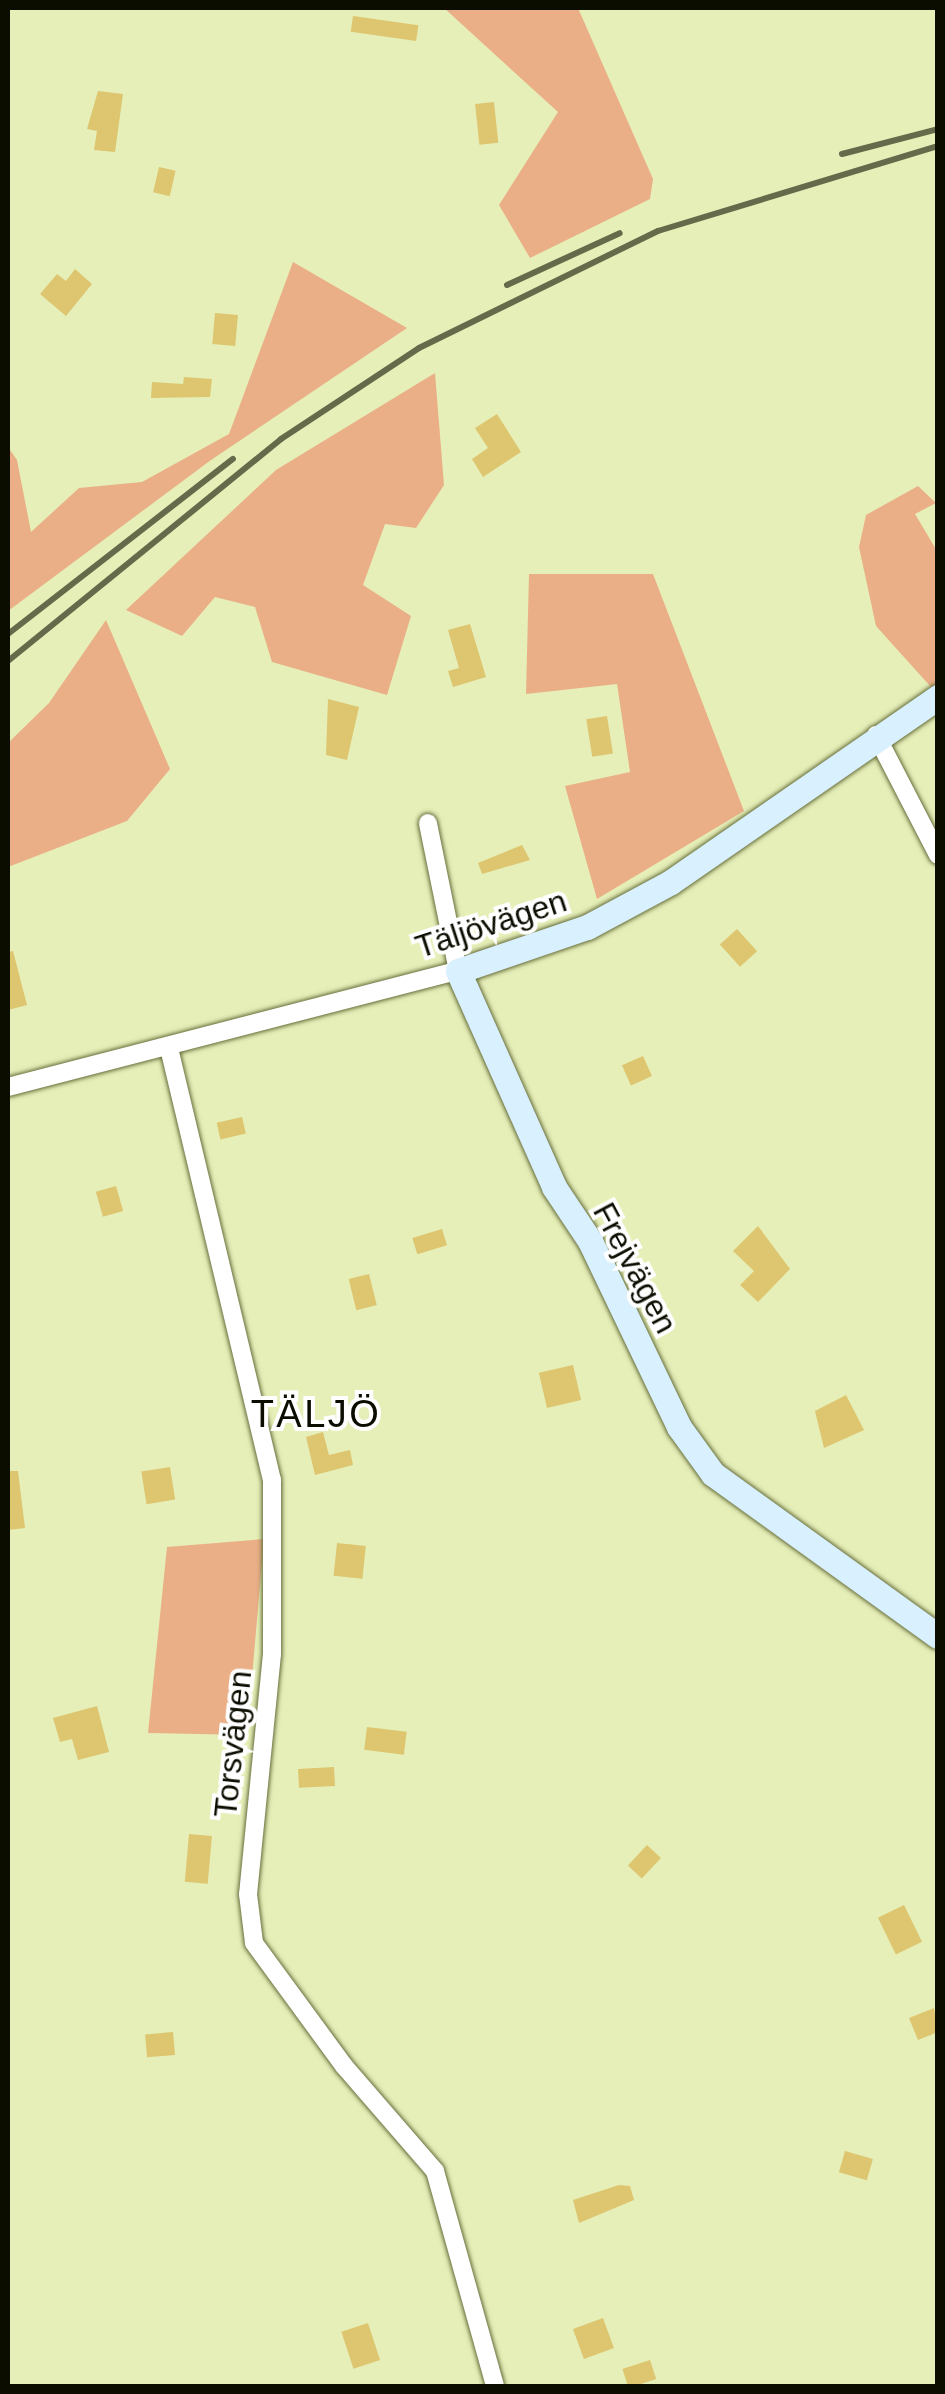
<!DOCTYPE html>
<html>
<head>
<meta charset="utf-8">
<style>
  body { margin:0 }
  #map { position:relative; width:945px; height:2394px; overflow:hidden; background:#e6efb8; font-family:Helvetica,sans-serif }
  div>[style] { position:absolute }
  .green>* { inset:0; background:#eaaf87 }
  .building>* { inset:0; background:#ddc66f; transform-origin:0 0 }
  .roads { filter:drop-shadow(0 0 2px #676e3c) drop-shadow(0 0 2px #676e3c) }
  .street>* { height:18px; margin:-9px; padding:0 9px; transform-origin:9px; border-radius:9px; background:#fff }
  .secondary>* { height:25px; margin:-12.5px; padding:0 12.5px; transform-origin:12.5px; border-radius:12.5px; background:#d9f0fe }
  .rail>* { height:6px; margin:-3px; padding:0 3px; transform-origin:3px; border-radius:3px; background:#656a4b }
  span { translate:-50% -50%; white-space:nowrap; text-align:center; line-height:1.15; -webkit-text-stroke:8px #fff; paint-order:stroke }
  .street-label { font-size:32px; color:#0b0d00 }
  .quarter-label { font-size:38px; color:#0b0d00; letter-spacing:2.5px }
  .frame { position:absolute; inset:0; border:10px solid #0b0d00; pointer-events:none }
</style>
</head>
<body>
<div id="map">
  <div class="green">
    <div style="clip-path:polygon(444px 8px,578px 8px,653px 179px,650px 199px,530px 258px,499px 205px,558px 112px)"></div>
    <div style="clip-path:polygon(293px 262px,407px 328px,211px 460px,8px 611px,8px 447px,17px 460px,31px 532px,79px 488px,142px 482px,229px 434px)"></div>
    <div style="clip-path:polygon(435px 373px,444px 485px,416px 528px,385px 524px,363px 585px,411px 616px,387px 695px,272px 662px,255px 607px,215px 597px,182px 636px,126px 610px,276px 470px)"></div>
    <div style="clip-path:polygon(918px 486px,936px 503px,915px 514px,937px 551px,938px 682px,931px 687px,876px 626px,859px 547px,866px 515px)"></div>
    <div style="clip-path:polygon(529px 574px,653px 574px,744px 811px,597px 899px,565px 786px,630px 772px,617px 684px,526px 694px)"></div>
    <div style="clip-path:polygon(106px 620px,170px 769px,127px 821px,8px 867px,8px 743px,49px 703px)"></div>
    <div style="clip-path:polygon(264px 1539px,247px 1735px,148px 1733px,167px 1547px)"></div>
  </div>
  <div class="building">
    <div style="left:353px;top:16px;width:66px;height:16px;rotate:8deg"></div>
    <div style="clip-path:polygon(98px 91px,123px 94px,115px 152px,94px 150px,97px 131px,87px 129px)"></div>
    <div style="left:494px;top:102px;width:41px;height:19px;rotate:84deg"></div>
    <div style="left:159px;top:167px;width:17px;height:26px;rotate:13deg"></div>
    <div style="clip-path:polygon(75px 269px,92px 284px,66px 316px,40px 294px,57px 274px,66px 281px)"></div>
    <div style="left:215px;top:313px;width:23px;height:31px;rotate:5deg"></div>
    <div style="clip-path:polygon(184px 377px,212px 379px,210px 397px,151px 398px,152px 382px,183px 384px)"></div>
    <div style="clip-path:polygon(497px 414px,521px 452px,483px 477px,472px 459px,488px 448px,475px 428px)"></div>
    <div style="clip-path:polygon(470px 624px,486px 677px,453px 687px,448px 671px,459px 668px,448px 630px)"></div>
    <div style="clip-path:polygon(328px 699px,359px 707px,347px 760px,326px 755px)"></div>
    <div style="left:607px;top:716px;width:38px;height:21px;rotate:81deg"></div>
    <div style="clip-path:polygon(522px 845px,530px 860px,482px 874px,478px 863px)"></div>
    <div style="left:737px;top:929px;width:30px;height:23px;rotate:48deg"></div>
    <div style="clip-path:polygon(13px 951px,27px 1005px,8px 1010px,8px 952px)"></div>
    <div style="left:643px;top:1056px;width:22px;height:23px;rotate:66deg"></div>
    <div style="left:242px;top:1117px;width:17px;height:26px;rotate:77deg"></div>
    <div style="left:116px;top:1186px;width:26px;height:21px;rotate:74deg"></div>
    <div style="clip-path:polygon(758px 1226px,790px 1269px,758px 1302px,740px 1285px,754px 1271px,733px 1251px)"></div>
    <div style="left:442px;top:1229px;width:17px;height:31px;rotate:73deg"></div>
    <div style="left:369px;top:1274px;width:32px;height:21px;rotate:76deg"></div>
    <div style="left:573px;top:1365px;width:36px;height:35px;rotate:77deg"></div>
    <div style="clip-path:polygon(846px 1395px,864px 1430px,824px 1448px,815px 1411px)"></div>
    <div style="clip-path:polygon(323px 1432px,329px 1455px,350px 1450px,353px 1465px,315px 1475px,306px 1437px)"></div>
    <div style="left:170px;top:1467px;width:33px;height:29px;rotate:81deg"></div>
    <div style="clip-path:polygon(8px 1471px,18px 1471px,25px 1528px,8px 1530px)"></div>
    <div style="left:337px;top:1543px;width:29px;height:33px;rotate:6deg"></div>
    <div style="clip-path:polygon(97px 1706px,109px 1752px,78px 1760px,72px 1739px,60px 1742px,53px 1718px)"></div>
    <div style="left:367px;top:1727px;width:40px;height:23px;rotate:7deg"></div>
    <div style="left:334px;top:1767px;width:19px;height:36px;rotate:87deg"></div>
    <div style="left:189px;top:1834px;width:23px;height:48px;rotate:5deg"></div>
    <div style="left:647px;top:1845px;width:19px;height:28px;rotate:43deg"></div>
    <div style="left:904px;top:1905px;width:41px;height:29px;rotate:64deg"></div>
    <div style="clip-path:polygon(934px 2008px,938px 2032px,918px 2040px,909px 2018px)"></div>
    <div style="left:173px;top:2032px;width:23px;height:28px;rotate:85deg"></div>
    <div style="left:845px;top:2151px;width:29px;height:22px;rotate:16deg"></div>
    <div style="clip-path:polygon(619px 2185px,630px 2186px,634px 2200px,579px 2223px,573px 2200px)"></div>
    <div style="left:603px;top:2318px;width:32px;height:32px;rotate:70deg"></div>
    <div style="left:368px;top:2323px;width:39px;height:28px;rotate:72deg"></div>
    <div style="left:650px;top:2360px;width:20px;height:29px;rotate:72deg"></div>
  </div>
  <div class="roads">
    <div class="street">
      <div style="left:876px;top:735px;width:135px;rotate:62.7deg"></div>
      <div style="left:169px;top:1048px;width:444px;rotate:76.6deg"></div>
      <div style="left:272px;top:1480px;width:174px;rotate:90deg"></div>
      <div style="left:272px;top:1654px;width:241px;rotate:95.7deg"></div>
      <div style="left:248px;top:1894px;width:49px;rotate:83deg"></div>
      <div style="left:254px;top:1943px;width:152px;rotate:53.8deg"></div>
      <div style="left:344px;top:2066px;width:139px;rotate:49.1deg"></div>
      <div style="left:435px;top:2171px;width:223px;rotate:74.4deg"></div>
      <div style="left:8px;top:1087px;width:465px;rotate:-14.5deg"></div>
      <div style="left:458px;top:971px;width:151px;rotate:-101.5deg"></div>
    </div>
    <div class="secondary">
      <div style="left:938px;top:697px;width:325px;rotate:145.3deg"></div>
      <div style="left:671px;top:882px;width:95px;rotate:151.8deg"></div>
      <div style="left:587px;top:927px;width:136px;rotate:161.2deg"></div>
      <div style="left:458px;top:971px;width:236px;rotate:66deg"></div>
      <div style="left:554px;top:1187px;width:65px;rotate:56.3deg"></div>
      <div style="left:590px;top:1241px;width:206px;rotate:64.4deg"></div>
      <div style="left:679px;top:1427px;width:58px;rotate:54.1deg"></div>
      <div style="left:713px;top:1474px;width:277px;rotate:35.8deg"></div>
    </div>
  </div>
  <div class="rail">
    <div style="left:842px;top:154px;width:99px;rotate:-14.6deg"></div>
    <div style="left:507px;top:285px;width:124px;rotate:-24.7deg"></div>
    <div style="left:8px;top:634px;width:285px;rotate:-37.9deg"></div>
    <div style="left:8px;top:661px;width:352px;rotate:-39.1deg"></div>
    <div style="left:281px;top:439px;width:165px;rotate:-33.4deg"></div>
    <div style="left:419px;top:348px;width:266px;rotate:-26.1deg"></div>
    <div style="left:658px;top:231px;width:293px;rotate:-16.9deg"></div>
  </div>
  <div class="street-label">
    <span style="left:491px;top:924px;rotate:-18deg">Täljövägen</span>
    <span style="left:635px;top:1268px;rotate:62deg">Frejvägen</span>
    <span style="left:233px;top:1744px;rotate:-84deg">Torsvägen</span>
  </div>
  <div class="quarter-label">
    <span style="left:316px;top:1415px">TÄLJÖ</span>
  </div>
  <div class="frame"></div>
</div>
</body>
</html>
